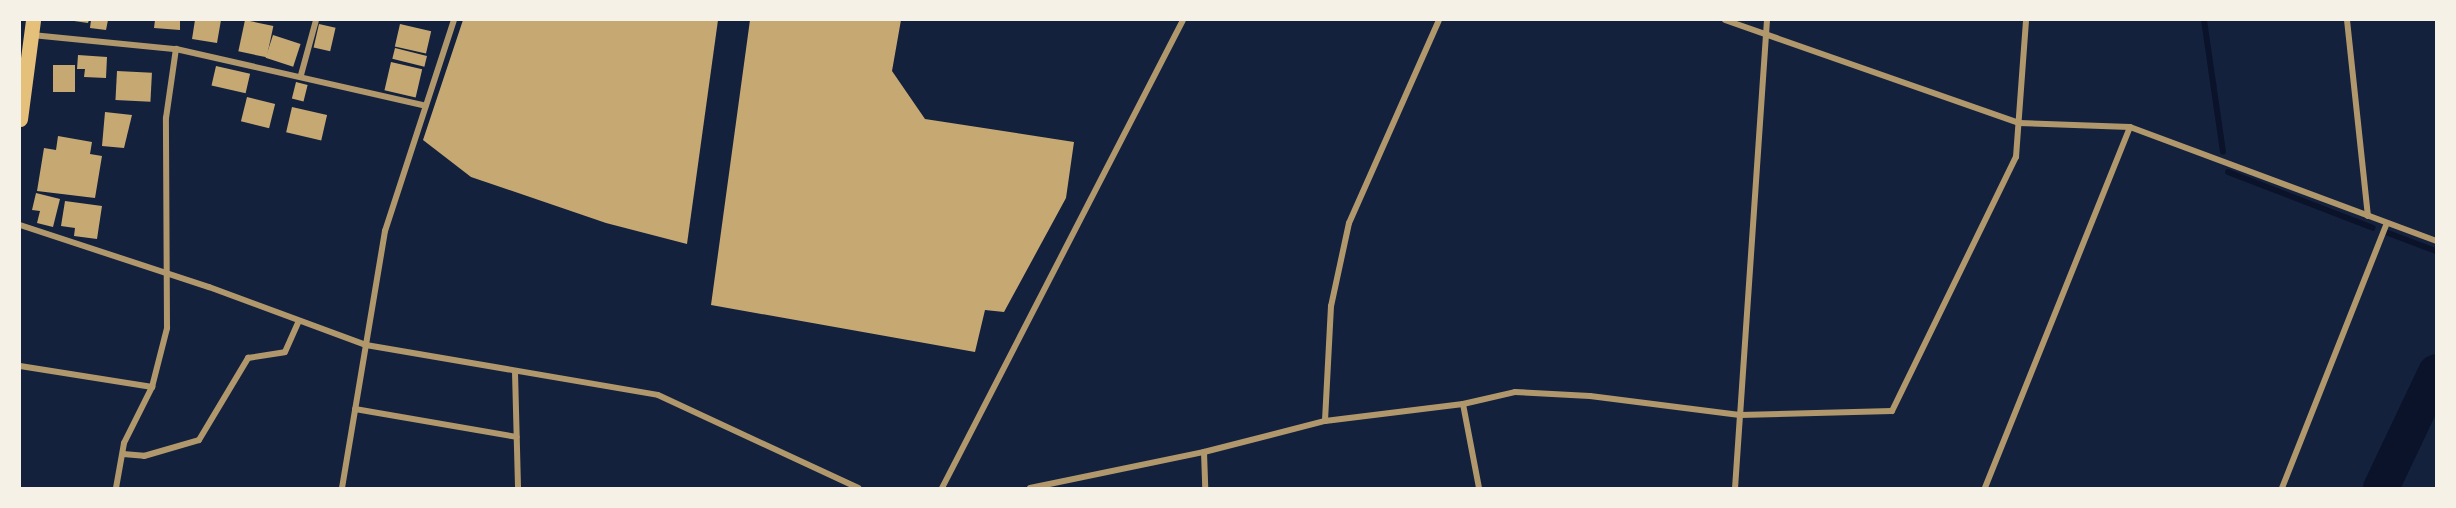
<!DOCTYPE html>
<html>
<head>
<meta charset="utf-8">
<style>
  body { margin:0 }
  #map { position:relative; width:2456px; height:508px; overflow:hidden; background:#14213d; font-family:"Fira Sans",sans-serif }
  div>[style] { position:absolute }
  .stream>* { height:6px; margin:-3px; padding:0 3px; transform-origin:3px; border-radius:3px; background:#0b132b }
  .river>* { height:36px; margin:-18px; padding:0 18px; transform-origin:18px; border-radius:18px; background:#0b132b }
  .building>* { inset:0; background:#c6a872; transform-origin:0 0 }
  .minor>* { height:6px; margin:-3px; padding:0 3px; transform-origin:3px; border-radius:3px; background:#b1986c }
  .primary>* { height:15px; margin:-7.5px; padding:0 7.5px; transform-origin:7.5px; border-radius:7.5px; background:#e5c07b }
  span { translate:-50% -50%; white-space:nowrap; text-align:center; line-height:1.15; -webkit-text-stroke:5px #f6f1e7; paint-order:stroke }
  .frame { position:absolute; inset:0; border:21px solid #f6f1e7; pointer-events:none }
</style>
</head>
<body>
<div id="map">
  <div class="stream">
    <div style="left:2204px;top:20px;width:133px;rotate:81.8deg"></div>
    <div style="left:2228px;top:172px;width:155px;rotate:21.1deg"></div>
    <div style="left:2388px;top:233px;width:51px;rotate:20.6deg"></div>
  </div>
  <div class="river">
    <div style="left:2381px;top:488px;width:128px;rotate:-64.6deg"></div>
  </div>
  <div class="building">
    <div style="clip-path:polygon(67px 20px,89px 20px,88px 23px)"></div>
    <div style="clip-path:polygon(91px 20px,108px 20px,106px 30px,90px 28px)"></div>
    <div style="clip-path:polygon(155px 20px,180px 20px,180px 30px,154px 28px)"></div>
    <div style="clip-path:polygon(195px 20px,221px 20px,217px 43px,192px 39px)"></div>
    <div style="left:245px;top:20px;width:29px;height:32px;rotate:12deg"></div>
    <div style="clip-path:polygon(463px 20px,718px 20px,687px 244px,606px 223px,471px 177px,423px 140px)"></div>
    <div style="clip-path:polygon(750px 20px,901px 20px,892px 71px,925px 119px,1074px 142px,1066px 198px,1004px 312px,985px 310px,975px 352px,711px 305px)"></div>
    <div style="left:319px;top:24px;width:17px;height:24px;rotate:13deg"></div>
    <div style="left:400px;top:24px;width:32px;height:23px;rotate:13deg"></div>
    <div style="left:273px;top:35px;width:29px;height:24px;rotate:18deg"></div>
    <div style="left:395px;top:48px;width:33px;height:11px;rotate:14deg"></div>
    <div style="clip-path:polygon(78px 55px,107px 57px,106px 78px,84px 77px,85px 69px,77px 69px)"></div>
    <div style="left:391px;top:62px;width:32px;height:29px;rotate:13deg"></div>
    <div style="left:75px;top:65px;width:27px;height:22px;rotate:90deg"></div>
    <div style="left:216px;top:66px;width:35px;height:20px;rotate:13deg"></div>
    <div style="left:117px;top:71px;width:35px;height:29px;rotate:3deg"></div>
    <div style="left:296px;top:82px;width:12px;height:17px;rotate:14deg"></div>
    <div style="left:247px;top:97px;width:29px;height:25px;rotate:14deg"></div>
    <div style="left:292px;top:107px;width:36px;height:26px;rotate:13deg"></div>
    <div style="clip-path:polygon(105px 112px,132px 115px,124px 148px,102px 146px)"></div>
    <div style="clip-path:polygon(58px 136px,92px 142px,90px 154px,102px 156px,95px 198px,37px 191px,44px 148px,56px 150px)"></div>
    <div style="clip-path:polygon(36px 193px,60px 199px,53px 227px,37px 223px,40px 211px,32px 210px)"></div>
    <div style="clip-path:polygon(65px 201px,102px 206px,97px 239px,74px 236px,75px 228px,61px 226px)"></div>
  </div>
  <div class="minor">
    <div style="left:1439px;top:20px;width:222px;rotate:113.9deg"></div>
    <div style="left:1349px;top:223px;width:85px;rotate:102.2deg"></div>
    <div style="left:1331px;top:306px;width:115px;rotate:93deg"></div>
    <div style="left:1325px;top:421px;width:139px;rotate:-7deg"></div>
    <div style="left:1463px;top:404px;width:86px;rotate:79.2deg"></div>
    <div style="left:1725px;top:20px;width:312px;rotate:19.3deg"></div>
    <div style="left:2019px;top:123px;width:111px;rotate:2.1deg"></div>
    <div style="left:2130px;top:127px;width:389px;rotate:111.9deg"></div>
    <div style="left:1767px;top:20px;width:396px;rotate:93.9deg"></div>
    <div style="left:1740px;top:415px;width:152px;rotate:-1.5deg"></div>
    <div style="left:1892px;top:411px;width:283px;rotate:-64deg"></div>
    <div style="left:2016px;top:157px;width:137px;rotate:-85.8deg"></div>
    <div style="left:2347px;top:20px;width:197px;rotate:83.9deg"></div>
    <div style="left:32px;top:35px;width:145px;rotate:5.6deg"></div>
    <div style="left:176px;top:49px;width:256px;rotate:12.8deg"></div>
    <div style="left:301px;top:75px;width:57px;rotate:-74.7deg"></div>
    <div style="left:2130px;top:127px;width:327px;rotate:20.4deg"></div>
    <div style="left:20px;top:225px;width:199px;rotate:18.2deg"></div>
    <div style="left:209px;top:287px;width:167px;rotate:20.3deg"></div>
    <div style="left:366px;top:345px;width:296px;rotate:9.7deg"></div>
    <div style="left:658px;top:395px;width:221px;rotate:24.9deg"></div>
    <div style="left:20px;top:366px;width:134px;rotate:9deg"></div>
    <div style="left:515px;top:372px;width:116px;rotate:88.5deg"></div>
    <div style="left:1463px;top:404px;width:53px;rotate:-13deg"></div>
    <div style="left:1515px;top:392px;width:75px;rotate:3.1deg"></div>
    <div style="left:1590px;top:396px;width:151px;rotate:7.2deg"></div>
    <div style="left:1740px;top:415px;width:73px;rotate:93.9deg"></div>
    <div style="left:355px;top:409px;width:164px;rotate:9.8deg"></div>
    <div style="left:1204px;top:452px;width:36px;rotate:88deg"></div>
    <div style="left:123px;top:454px;width:21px;rotate:5deg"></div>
    <div style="left:144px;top:456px;width:57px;rotate:-16.2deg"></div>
    <div style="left:199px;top:440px;width:96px;rotate:-59.1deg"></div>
    <div style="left:248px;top:358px;width:37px;rotate:-9deg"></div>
    <div style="left:285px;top:352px;width:32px;rotate:-66deg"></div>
    <div style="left:116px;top:488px;width:46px;rotate:-79.9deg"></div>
    <div style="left:124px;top:443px;width:63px;rotate:-63.4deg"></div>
    <div style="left:152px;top:387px;width:61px;rotate:-75.7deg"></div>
    <div style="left:167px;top:328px;width:210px;rotate:-90.3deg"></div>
    <div style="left:166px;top:118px;width:70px;rotate:-81.8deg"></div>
    <div style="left:342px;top:488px;width:261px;rotate:-80.5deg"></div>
    <div style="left:385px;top:231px;width:222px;rotate:-71.9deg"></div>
    <div style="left:942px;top:488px;width:526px;rotate:-62.75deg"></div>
    <div style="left:1030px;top:488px;width:178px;rotate:-11.7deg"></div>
    <div style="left:1204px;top:452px;width:125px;rotate:-14.4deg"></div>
    <div style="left:2282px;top:488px;width:285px;rotate:-68.4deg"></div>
  </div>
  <div class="primary">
    <div style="left:20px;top:119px;width:100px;rotate:-82.5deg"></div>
  </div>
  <div class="frame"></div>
</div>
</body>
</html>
